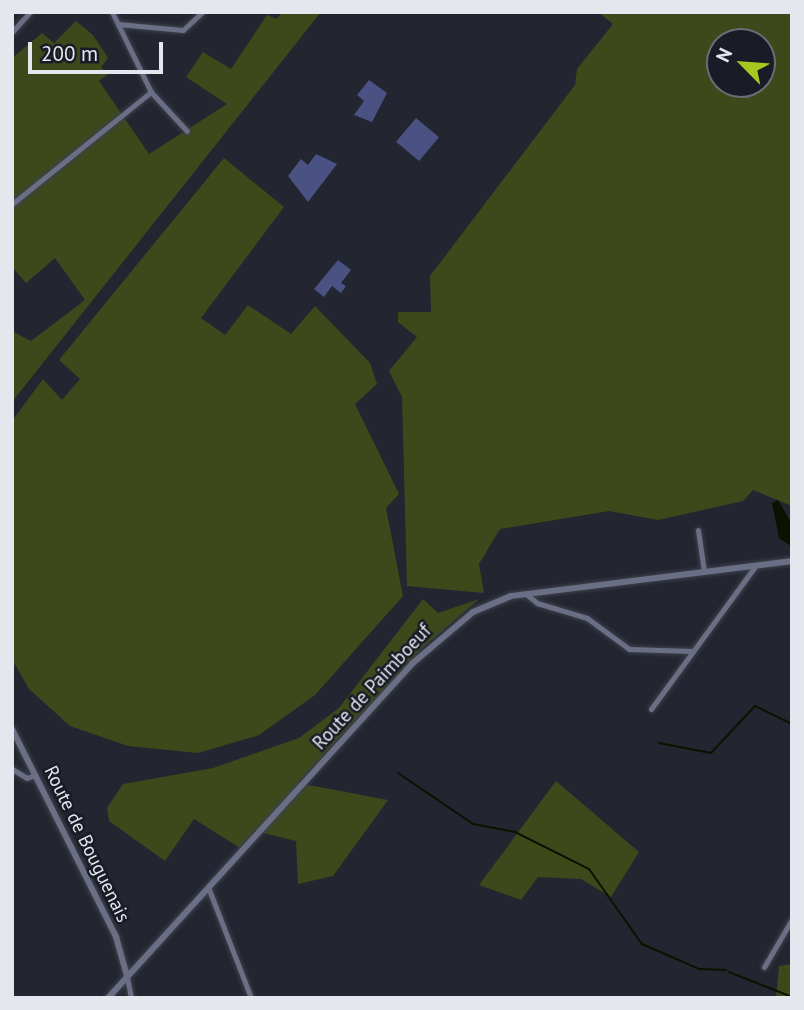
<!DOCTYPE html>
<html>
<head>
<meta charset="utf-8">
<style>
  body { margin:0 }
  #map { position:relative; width:804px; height:1010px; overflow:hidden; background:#232530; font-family:"PT Sans",sans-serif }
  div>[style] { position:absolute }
  .green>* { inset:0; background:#3e491b }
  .water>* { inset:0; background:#0c1100 }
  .stream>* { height:2px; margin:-1px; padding:0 1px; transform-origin:1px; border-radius:1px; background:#0c1100 }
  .building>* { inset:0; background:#4a5283; transform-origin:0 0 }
  .roads { filter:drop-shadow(0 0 2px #3e404b) drop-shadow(0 0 2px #3e404b) }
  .minor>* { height:5px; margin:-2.5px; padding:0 2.5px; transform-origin:2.5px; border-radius:2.5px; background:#6a6f86 }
  .tertiary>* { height:6px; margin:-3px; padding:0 3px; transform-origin:3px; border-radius:3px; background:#6a6f86 }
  span { translate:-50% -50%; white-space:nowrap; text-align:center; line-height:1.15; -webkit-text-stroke:5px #191c26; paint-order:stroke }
  .street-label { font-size:19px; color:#e5e7ef }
  .frame { position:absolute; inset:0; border:14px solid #e5e7ef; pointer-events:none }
  .north { position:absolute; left:706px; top:28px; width:70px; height:70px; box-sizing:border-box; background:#191c26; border:2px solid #6b6d76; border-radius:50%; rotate:295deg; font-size:19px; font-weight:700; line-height:28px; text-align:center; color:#e5e7ef }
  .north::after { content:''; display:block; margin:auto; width:24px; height:32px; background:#a6c820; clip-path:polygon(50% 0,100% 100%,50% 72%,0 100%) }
  .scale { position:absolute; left:28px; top:42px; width:135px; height:32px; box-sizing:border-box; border:4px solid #e5e7ef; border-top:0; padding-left:9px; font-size:21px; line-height:24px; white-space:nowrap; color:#e5e7ef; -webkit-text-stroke:5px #191c26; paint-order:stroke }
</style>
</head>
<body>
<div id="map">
  <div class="green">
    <div style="clip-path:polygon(282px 12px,321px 12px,12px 402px,12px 331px,31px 341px,85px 300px,55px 258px,26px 283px,12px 267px,12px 58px,42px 33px,54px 43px,76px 21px,93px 35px,108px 58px,101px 67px,108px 74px,99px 81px,149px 154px,227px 104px,186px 77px,203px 52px,231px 69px,267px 15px,277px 19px)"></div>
    <div style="clip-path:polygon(evenodd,598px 12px,792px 12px,792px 506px,753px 490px,743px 501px,658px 520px,609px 511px,500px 529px,479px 564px,484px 593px,407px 586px,402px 397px,389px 371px,417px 337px,398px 322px,398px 312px,431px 312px,430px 276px,575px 85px,577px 69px,613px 24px,598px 12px,720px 42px,762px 42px,762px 84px,720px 84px,720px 42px)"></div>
    <div style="clip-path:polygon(224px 158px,284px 207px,201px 318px,225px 335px,248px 305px,291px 334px,315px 306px,370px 363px,377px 384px,355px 404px,399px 494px,386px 508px,403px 596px,315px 695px,259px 735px,198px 753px,128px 746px,70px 726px,29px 689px,12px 659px,12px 421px,43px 379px,62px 400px,80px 379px,59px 360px)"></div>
    <div style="clip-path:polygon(423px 599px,438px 613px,479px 599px,421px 649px,298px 783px,388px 800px,333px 876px,298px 884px,296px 841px,255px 831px,240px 848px,194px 819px,165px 861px,109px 821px,107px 808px,123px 784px,213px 768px,299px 738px,339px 708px)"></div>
    <div style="clip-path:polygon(556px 781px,639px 852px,611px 897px,581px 879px,538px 877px,521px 900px,479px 885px)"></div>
    <div style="clip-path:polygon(792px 964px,792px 998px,776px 998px,779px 966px)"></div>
  </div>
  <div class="water">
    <div style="clip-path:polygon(778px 500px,792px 524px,792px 547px,779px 538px,772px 503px)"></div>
  </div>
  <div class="stream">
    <div style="left:659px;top:743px;width:53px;rotate:10.9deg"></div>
    <div style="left:711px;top:753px;width:64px;rotate:-46.9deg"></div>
    <div style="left:755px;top:706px;width:41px;rotate:25.9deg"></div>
    <div style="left:398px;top:773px;width:91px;rotate:34.2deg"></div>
    <div style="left:473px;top:824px;width:43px;rotate:10.8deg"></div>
    <div style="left:515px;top:832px;width:83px;rotate:26.6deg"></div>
    <div style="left:589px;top:869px;width:92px;rotate:54.8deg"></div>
    <div style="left:642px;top:944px;width:62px;rotate:23.7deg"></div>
    <div style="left:699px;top:969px;width:27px;rotate:2deg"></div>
    <div style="left:729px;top:972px;width:68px;rotate:21.6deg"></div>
  </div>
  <div class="building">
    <div style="clip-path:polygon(369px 80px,387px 93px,372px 122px,354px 115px,364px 101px,357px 95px)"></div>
    <div style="left:416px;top:118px;width:30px;height:31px;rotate:40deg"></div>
    <div style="clip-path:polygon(316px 154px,337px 164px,308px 202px,288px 176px,301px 159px,308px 165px)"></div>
    <div style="clip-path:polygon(338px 260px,351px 270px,341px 283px,346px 286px,341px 293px,332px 286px,324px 297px,314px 289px)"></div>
  </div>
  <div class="roads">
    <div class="minor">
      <div style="left:118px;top:24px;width:65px;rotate:5.3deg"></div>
      <div style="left:183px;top:30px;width:26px;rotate:-43deg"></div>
      <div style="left:12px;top:32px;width:27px;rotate:-48deg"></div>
      <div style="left:151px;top:92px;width:53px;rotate:47.3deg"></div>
      <div style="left:12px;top:204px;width:179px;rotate:-38.9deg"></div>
      <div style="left:151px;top:92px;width:89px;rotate:-116deg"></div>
      <div style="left:698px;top:530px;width:41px;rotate:81.7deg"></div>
      <div style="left:526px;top:594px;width:14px;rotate:39deg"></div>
      <div style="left:537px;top:603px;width:52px;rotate:16.7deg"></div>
      <div style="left:587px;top:618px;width:52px;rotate:36.4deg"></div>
      <div style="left:629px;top:649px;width:63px;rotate:1.8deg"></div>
      <div style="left:651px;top:709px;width:178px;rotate:-53.9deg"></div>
      <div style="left:12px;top:769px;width:17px;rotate:31deg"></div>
      <div style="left:27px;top:778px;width:9px;rotate:-21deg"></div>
      <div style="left:208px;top:887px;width:119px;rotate:68.8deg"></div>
      <div style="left:764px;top:967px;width:56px;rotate:-59.7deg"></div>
      <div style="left:127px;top:977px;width:21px;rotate:79deg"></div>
    </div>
    <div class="tertiary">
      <div style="left:12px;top:729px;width:233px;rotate:63.4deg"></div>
      <div style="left:116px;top:937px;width:41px;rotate:74.2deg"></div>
      <div style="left:108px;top:998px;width:454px;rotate:-47.7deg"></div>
      <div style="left:414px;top:662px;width:77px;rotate:-40.3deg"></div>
      <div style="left:473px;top:612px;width:41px;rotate:-22.8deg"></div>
      <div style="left:511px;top:596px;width:283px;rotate:-7.1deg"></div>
    </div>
  </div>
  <div class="street-label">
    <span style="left:372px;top:687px;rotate:-47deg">Route de Paimboeuf</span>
    <span style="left:87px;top:844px;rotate:64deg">Route de Bouguenais</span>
  </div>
  <div class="frame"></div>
  <div class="north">N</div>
  <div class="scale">200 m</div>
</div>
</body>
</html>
